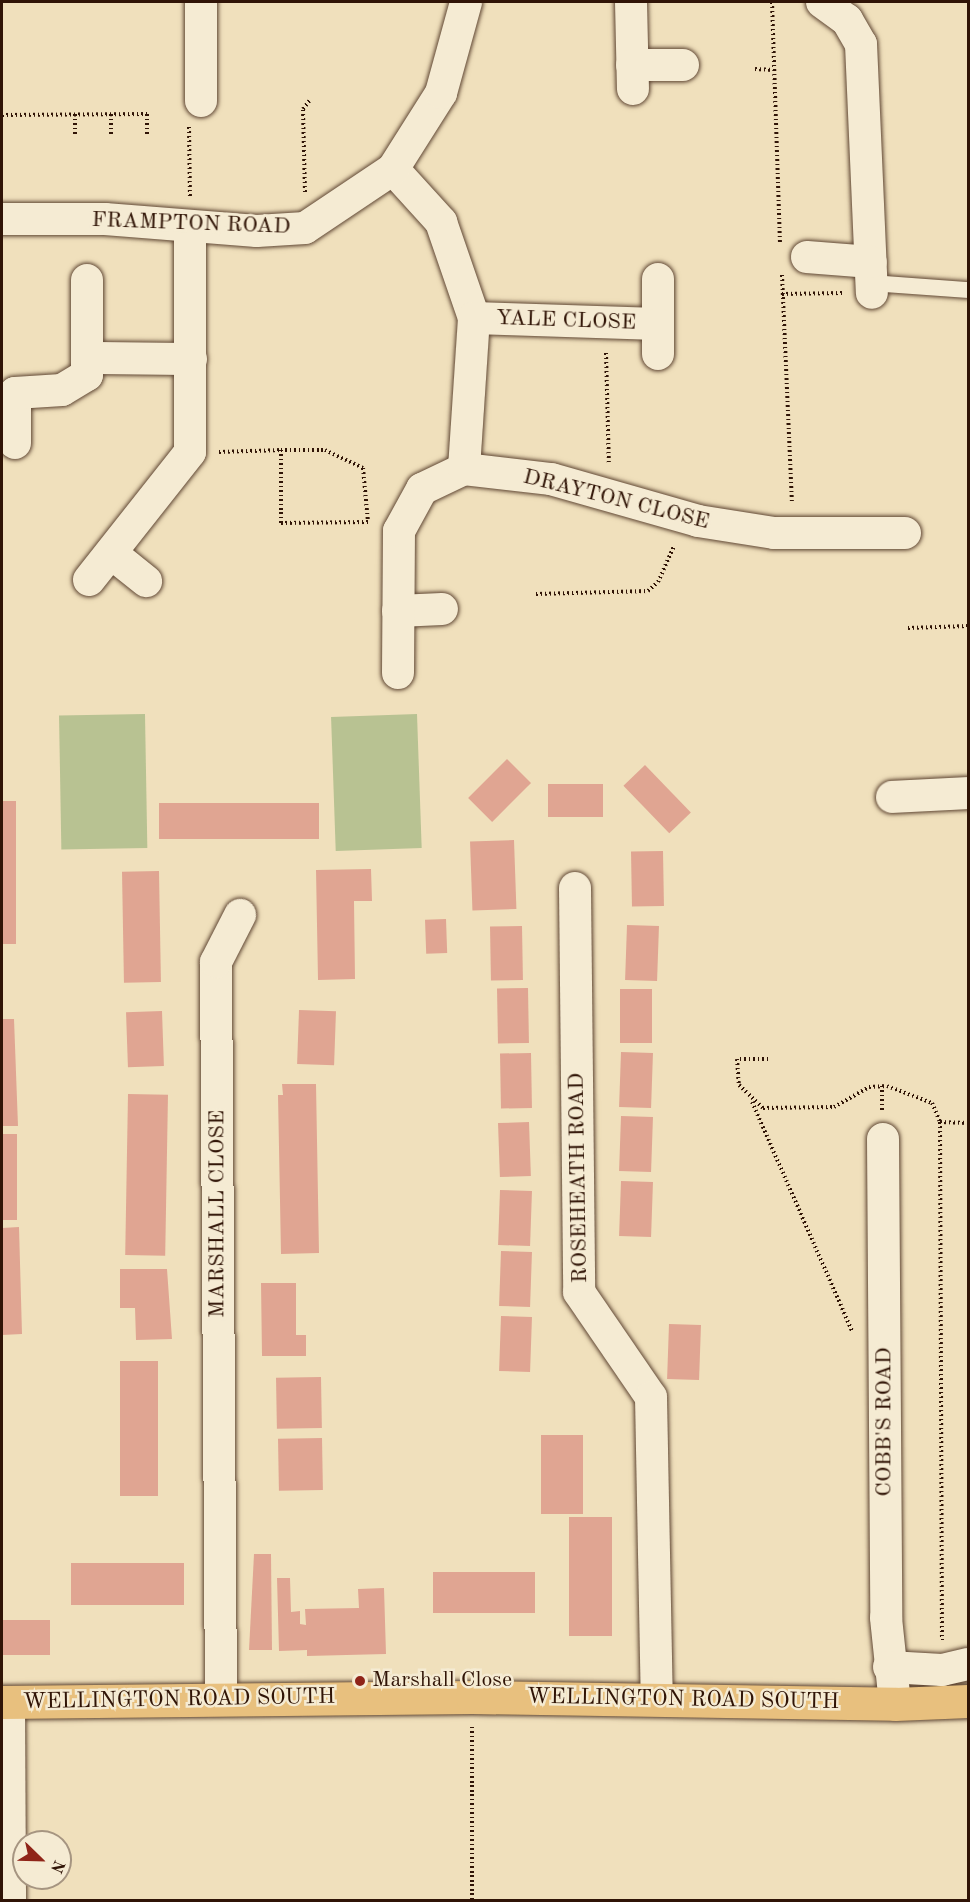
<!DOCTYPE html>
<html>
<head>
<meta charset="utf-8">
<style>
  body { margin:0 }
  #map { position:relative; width:970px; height:1902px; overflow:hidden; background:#f0e0bc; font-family:"Old Standard TT",serif }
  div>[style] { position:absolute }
  .green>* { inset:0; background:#b8c292; transform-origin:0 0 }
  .building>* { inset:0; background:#e0a592; transform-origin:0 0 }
  .path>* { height:4px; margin-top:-2px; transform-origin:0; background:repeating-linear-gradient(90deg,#301406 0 1.5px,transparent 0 4.5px) }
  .roads { filter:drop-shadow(0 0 2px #604734) drop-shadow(0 0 2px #604734) }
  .lane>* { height:16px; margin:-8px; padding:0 8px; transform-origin:8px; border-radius:8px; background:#f5ebd3 }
  .street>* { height:32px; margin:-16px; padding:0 16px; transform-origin:16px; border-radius:16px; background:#f5ebd3 }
  .primary>* { height:33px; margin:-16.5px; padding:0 16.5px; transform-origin:16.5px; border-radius:16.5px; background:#e8c07e }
  .dots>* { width:16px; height:16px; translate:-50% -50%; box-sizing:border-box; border:3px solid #f5ebd3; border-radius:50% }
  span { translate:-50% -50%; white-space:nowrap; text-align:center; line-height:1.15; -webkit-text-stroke:5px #f5ebd3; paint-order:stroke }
  .street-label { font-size:22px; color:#301406 }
  .poi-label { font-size:22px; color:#301406 }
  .left { translate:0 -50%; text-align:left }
  .frame { position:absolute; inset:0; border:3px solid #301406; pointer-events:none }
  .north { position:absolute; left:12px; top:1830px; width:60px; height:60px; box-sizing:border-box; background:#f5ebd3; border:2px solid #a69581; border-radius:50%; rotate:113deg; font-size:16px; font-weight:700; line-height:24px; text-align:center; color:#301406 }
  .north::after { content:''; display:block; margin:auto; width:21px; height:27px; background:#8f2418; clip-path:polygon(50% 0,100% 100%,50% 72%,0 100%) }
</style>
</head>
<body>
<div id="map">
  <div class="green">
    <div style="left:145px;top:714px;width:134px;height:86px;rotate:89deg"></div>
    <div style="left:417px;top:714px;width:134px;height:86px;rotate:88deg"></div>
  </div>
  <div class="building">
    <div style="left:507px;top:759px;width:34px;height:55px;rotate:45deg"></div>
    <div style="left:645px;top:765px;width:66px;height:30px;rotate:46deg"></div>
    <div style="left:603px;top:784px;width:33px;height:55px;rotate:90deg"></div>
    <div style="left:2px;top:801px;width:14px;height:143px"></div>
    <div style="left:319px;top:803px;width:36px;height:160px;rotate:90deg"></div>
    <div style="left:514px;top:840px;width:69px;height:44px;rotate:88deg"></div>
    <div style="left:663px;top:851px;width:55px;height:32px;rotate:89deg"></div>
    <div style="clip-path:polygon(371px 869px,372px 901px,354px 901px,355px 979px,318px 980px,316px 870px)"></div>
    <div style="left:159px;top:871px;width:111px;height:37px;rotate:89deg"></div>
    <div style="left:446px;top:919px;width:34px;height:21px;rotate:88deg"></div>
    <div style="left:627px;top:925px;width:32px;height:55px;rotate:2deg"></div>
    <div style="left:522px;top:926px;width:54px;height:32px;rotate:89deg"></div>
    <div style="left:528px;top:988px;width:55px;height:31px;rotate:89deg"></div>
    <div style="left:620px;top:989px;width:32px;height:54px"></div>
    <div style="left:299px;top:1010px;width:37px;height:54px;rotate:2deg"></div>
    <div style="left:162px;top:1011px;width:55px;height:36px;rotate:88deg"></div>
    <div style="clip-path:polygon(2px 1019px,14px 1019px,18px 1126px,2px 1126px)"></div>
    <div style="left:621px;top:1052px;width:32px;height:55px;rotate:2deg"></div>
    <div style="left:531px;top:1053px;width:55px;height:31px;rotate:89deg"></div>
    <div style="clip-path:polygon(282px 1084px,316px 1084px,319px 1253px,281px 1254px,278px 1095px,283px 1095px)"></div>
    <div style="left:128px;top:1094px;width:40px;height:161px;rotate:1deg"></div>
    <div style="left:621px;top:1116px;width:32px;height:55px;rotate:2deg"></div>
    <div style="left:529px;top:1122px;width:54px;height:31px;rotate:88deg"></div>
    <div style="left:2px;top:1134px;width:15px;height:86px"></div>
    <div style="left:621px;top:1181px;width:32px;height:55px;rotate:2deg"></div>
    <div style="left:500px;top:1190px;width:32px;height:55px;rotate:2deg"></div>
    <div style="clip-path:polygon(19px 1227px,22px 1334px,2px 1335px,2px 1228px)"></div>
    <div style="left:501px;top:1251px;width:31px;height:55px;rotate:2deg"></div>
    <div style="clip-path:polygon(120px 1269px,167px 1269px,172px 1339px,136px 1340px,135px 1308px,120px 1308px)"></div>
    <div style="clip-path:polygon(261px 1283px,296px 1283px,296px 1335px,306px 1335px,306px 1356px,262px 1356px)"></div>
    <div style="left:501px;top:1316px;width:31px;height:55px;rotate:2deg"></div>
    <div style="left:669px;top:1324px;width:32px;height:55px;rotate:2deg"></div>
    <div style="left:120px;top:1361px;width:38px;height:135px"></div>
    <div style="left:321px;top:1377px;width:51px;height:45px;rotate:89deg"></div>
    <div style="left:541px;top:1435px;width:42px;height:79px"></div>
    <div style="left:322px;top:1438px;width:52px;height:44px;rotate:89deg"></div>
    <div style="left:569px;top:1517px;width:43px;height:119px"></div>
    <div style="clip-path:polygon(254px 1554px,271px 1554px,272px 1650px,249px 1650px)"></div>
    <div style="left:184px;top:1563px;width:42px;height:113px;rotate:90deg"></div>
    <div style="left:433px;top:1572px;width:102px;height:41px"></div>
    <div style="clip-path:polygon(277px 1578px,290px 1578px,291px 1612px,300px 1611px,300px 1624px,306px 1625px,305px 1609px,359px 1608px,358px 1589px,384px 1588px,386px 1654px,307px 1656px,307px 1650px,279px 1651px)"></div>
    <div style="left:2px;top:1620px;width:48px;height:35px"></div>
  </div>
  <div class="path">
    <div style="left:772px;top:2px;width:242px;rotate:88.1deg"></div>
    <div style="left:755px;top:69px;width:17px;rotate:3deg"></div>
    <div style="left:75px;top:114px;width:21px;rotate:90deg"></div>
    <div style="left:111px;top:114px;width:20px;rotate:90deg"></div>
    <div style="left:2px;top:115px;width:145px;rotate:-0.4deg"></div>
    <div style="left:147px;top:114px;width:22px;rotate:90deg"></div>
    <div style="left:189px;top:127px;width:70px;rotate:89.2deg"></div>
    <div style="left:305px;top:192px;width:83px;rotate:-91.4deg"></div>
    <div style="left:303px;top:109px;width:11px;rotate:-52deg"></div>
    <div style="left:782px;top:275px;width:229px;rotate:87.5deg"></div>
    <div style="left:782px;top:294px;width:60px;rotate:-1deg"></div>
    <div style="left:606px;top:353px;width:112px;rotate:88.5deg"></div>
    <div style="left:219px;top:452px;width:62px;rotate:-1.8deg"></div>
    <div style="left:281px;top:450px;width:44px"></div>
    <div style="left:325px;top:450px;width:42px;rotate:25.3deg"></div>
    <div style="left:363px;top:468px;width:54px;rotate:84.7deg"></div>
    <div style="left:368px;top:522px;width:87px;rotate:179.3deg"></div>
    <div style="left:281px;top:523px;width:73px;rotate:-90deg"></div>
    <div style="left:536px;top:594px;width:112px;rotate:-1.5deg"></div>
    <div style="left:648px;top:591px;width:13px;rotate:-42deg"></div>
    <div style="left:658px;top:582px;width:39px;rotate:-66deg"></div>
    <div style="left:908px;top:628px;width:60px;rotate:-1.9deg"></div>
    <div style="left:768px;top:1059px;width:31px;rotate:180deg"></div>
    <div style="left:737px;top:1059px;width:26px;rotate:86deg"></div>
    <div style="left:739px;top:1085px;width:33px;rotate:44deg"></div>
    <div style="left:763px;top:1108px;width:71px;rotate:-0.8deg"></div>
    <div style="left:834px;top:1107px;width:40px;rotate:-29.7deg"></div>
    <div style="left:869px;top:1087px;width:18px;rotate:-3deg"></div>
    <div style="left:887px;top:1086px;width:48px;rotate:20.7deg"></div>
    <div style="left:932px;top:1103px;width:21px;rotate:67deg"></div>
    <div style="left:940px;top:1122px;width:28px;rotate:2deg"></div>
    <div style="left:882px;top:1086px;width:26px;rotate:90deg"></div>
    <div style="left:752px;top:1102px;width:250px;rotate:66.4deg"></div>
    <div style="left:940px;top:1122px;width:518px;rotate:89.78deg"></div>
    <div style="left:472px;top:1727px;width:173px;rotate:90deg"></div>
  </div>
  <div class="roads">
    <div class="lane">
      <div style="left:872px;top:283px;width:96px;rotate:4.2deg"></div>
    </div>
    <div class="street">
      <div style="left:201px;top:2px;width:99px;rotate:90deg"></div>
      <div style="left:631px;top:2px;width:87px;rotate:88.7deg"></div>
      <div style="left:822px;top:2px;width:31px;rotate:36deg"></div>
      <div style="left:847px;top:20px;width:28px;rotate:60deg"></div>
      <div style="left:861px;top:44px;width:249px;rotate:87.5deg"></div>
      <div style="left:632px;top:65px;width:51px"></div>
      <div style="left:393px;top:169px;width:72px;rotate:47.8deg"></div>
      <div style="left:441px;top:222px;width:102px;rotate:71deg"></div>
      <div style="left:474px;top:318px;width:151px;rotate:93.8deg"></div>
      <div style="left:2px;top:219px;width:103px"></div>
      <div style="left:105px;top:219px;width:152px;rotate:4.5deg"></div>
      <div style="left:257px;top:231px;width:48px;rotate:-3.6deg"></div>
      <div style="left:305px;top:228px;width:106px;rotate:-33.8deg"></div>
      <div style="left:393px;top:169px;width:90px;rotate:-57.7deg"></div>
      <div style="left:441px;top:93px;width:94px;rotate:-74.6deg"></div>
      <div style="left:807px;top:257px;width:64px;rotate:4.5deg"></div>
      <div style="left:474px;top:318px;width:184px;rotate:1.9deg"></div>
      <div style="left:658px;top:324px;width:45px;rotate:-90deg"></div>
      <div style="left:658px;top:324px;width:30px;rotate:90deg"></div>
      <div style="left:92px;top:358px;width:99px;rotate:0.6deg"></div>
      <div style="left:15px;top:443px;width:50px;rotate:-90deg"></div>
      <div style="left:15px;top:393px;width:47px;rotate:-3.7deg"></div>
      <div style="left:62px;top:390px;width:29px;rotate:-31deg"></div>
      <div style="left:87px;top:375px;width:95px;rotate:-90deg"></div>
      <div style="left:111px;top:553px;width:45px;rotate:38.7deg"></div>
      <div style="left:89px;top:580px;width:163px;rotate:-51.7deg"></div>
      <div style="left:190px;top:452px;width:224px;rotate:-90deg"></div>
      <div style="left:398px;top:611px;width:44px;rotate:-2.6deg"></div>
      <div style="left:398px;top:673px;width:142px;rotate:-89.6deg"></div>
      <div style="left:399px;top:531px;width:48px;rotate:-61.3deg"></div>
      <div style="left:422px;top:489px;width:47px;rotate:-25.5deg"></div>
      <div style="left:464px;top:469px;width:88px;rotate:6.6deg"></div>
      <div style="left:551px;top:479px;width:153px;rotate:15.9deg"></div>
      <div style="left:698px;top:521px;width:77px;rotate:9deg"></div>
      <div style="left:774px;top:533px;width:131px"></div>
      <div style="left:892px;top:797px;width:76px;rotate:-3deg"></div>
      <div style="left:575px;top:888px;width:404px;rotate:89.4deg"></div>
      <div style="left:579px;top:1292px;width:127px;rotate:55.6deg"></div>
      <div style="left:651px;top:1397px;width:300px;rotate:88.9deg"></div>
      <div style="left:883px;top:1139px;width:479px;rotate:89.6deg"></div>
      <div style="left:886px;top:1618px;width:86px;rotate:84deg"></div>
      <div style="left:889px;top:1667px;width:53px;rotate:3.2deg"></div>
      <div style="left:942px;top:1670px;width:27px;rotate:-13deg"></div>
      <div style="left:221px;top:1699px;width:737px;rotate:-90.39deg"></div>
      <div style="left:216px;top:962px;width:53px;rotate:-62.9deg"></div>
      <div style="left:9px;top:1702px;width:198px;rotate:89.7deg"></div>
    </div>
    <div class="primary">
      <div style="left:2px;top:1702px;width:470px;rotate:-0.6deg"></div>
      <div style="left:472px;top:1697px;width:423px;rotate:0.9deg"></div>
      <div style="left:895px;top:1704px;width:73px;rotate:-2.4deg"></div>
    </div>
  </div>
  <div class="dots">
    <div style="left:360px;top:1681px;background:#8f2418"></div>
  </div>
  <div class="street-label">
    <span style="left:191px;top:224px;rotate:2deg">FRAMPTON ROAD</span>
    <span style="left:566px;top:321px;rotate:2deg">YALE CLOSE</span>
    <span style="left:616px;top:500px;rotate:14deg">DRAYTON CLOSE</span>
    <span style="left:579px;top:1178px;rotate:-91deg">ROSEHEATH ROAD</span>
    <span style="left:218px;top:1214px;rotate:-90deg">MARSHALL CLOSE</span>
    <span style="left:885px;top:1422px;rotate:-90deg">COBB'S ROAD</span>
    <span style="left:179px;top:1700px;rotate:-1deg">WELLINGTON ROAD SOUTH</span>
    <span style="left:683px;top:1700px;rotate:1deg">WELLINGTON ROAD SOUTH</span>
  </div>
  <div class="poi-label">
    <span class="left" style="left:372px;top:1681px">Marshall Close</span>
  </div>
  <div class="frame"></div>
  <div class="north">N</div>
</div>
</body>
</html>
